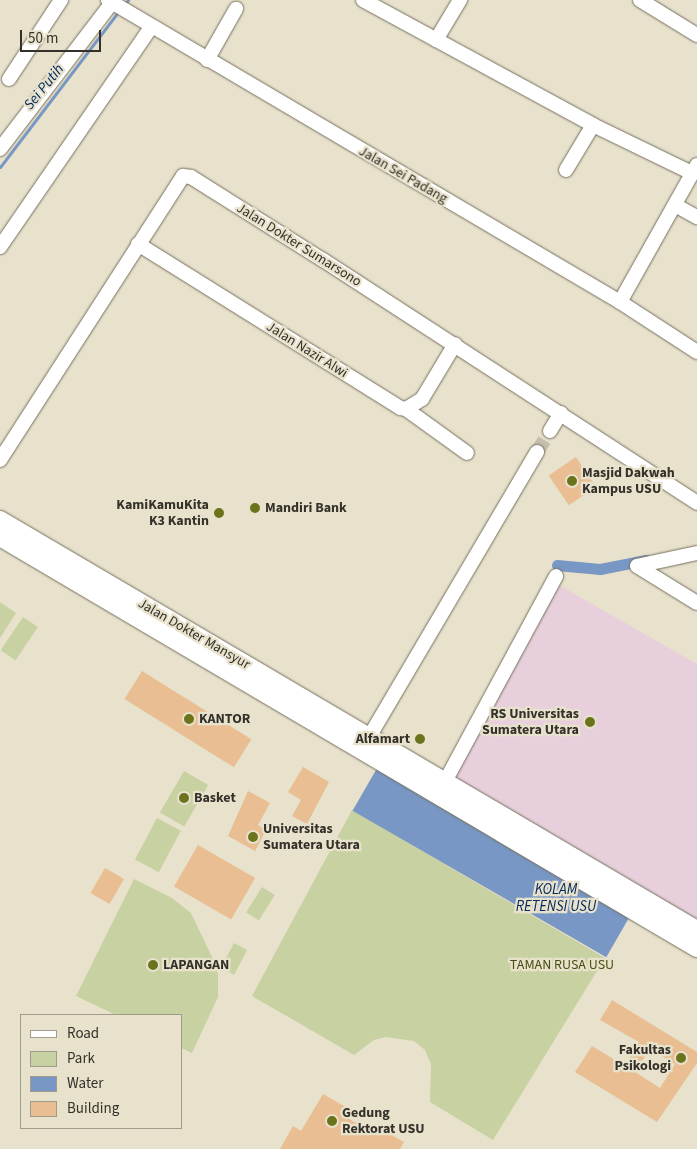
<!DOCTYPE html>
<html>
<head>
<meta charset="utf-8">
<style>
  body { margin:0 }
  #map { position:relative; width:697px; height:1149px; overflow:hidden; background:#e8e2cd; font-family:"Source Sans 3",sans-serif }
  div>[style] { position:absolute }
  .medical>* { inset:0; background:#e7d0dc }
  .green>* { inset:0; background:#c8d1a1; transform-origin:0 0 }
  .water>* { inset:0; background:#7997c4; transform-origin:0 0 }
  .stream>* { height:3px; margin:-1.5px; padding:0 1.5px; transform-origin:1.5px; border-radius:1.5px; background:#7997c4 }
  .canal>* { height:11px; margin:-5.5px; padding:0 5.5px; transform-origin:5.5px; border-radius:5.5px; background:#7997c4 }
  .building>* { inset:0; background:#e8be92; transform-origin:0 0 }
  .minor-tunnel>* { height:14px; margin-top:-7px; transform-origin:0; background:repeating-linear-gradient(90deg,#c4bfac 0 14px,transparent 0 21px) }
  .roads { filter:drop-shadow(0 0 1px #76705e) drop-shadow(0 0 1px #76705e) }
  .minor>* { height:14px; margin:-7px; padding:0 7px; transform-origin:7px; border-radius:7px; background:#fff }
  .major>* { height:18px; margin:-9px; padding:0 9px; transform-origin:9px; border-radius:9px; background:#fff }
  .dots>* { width:14px; height:14px; translate:-50% -50%; box-sizing:border-box; border:2px solid #e8e2cd; border-radius:50% }
  span { translate:-50% -50%; white-space:nowrap; text-align:center; line-height:1.15; -webkit-text-stroke:4.5px #e8e2cd; paint-order:stroke }
  .street-label { font-size:14px; color:#333129 }
  .poi-label { font-size:14px; color:#333129; font-weight:700 }
  .left { translate:0 -50%; text-align:left }
  .right { translate:-100% -50%; text-align:right }
  .park-label { font-size:14px; color:#485010 }
  .water-label { font-size:15px; color:#03285e; font-style:italic }
  .legend { position:absolute; left:20px; top:1014px; width:162px; height:115px; box-sizing:border-box; background:#e8e2cd; border:1px solid #a09b8b; margin:0; padding:6px 9px; list-style:none; font-size:15px; color:#333129 }
  .legend li { display:flex; align-items:center; gap:10px; height:25px }
  .legend b { width:25px; border:1px solid #a09b8b }
  .scale { position:absolute; left:20px; top:30px; width:81px; height:22px; box-sizing:border-box; border:2px solid #333129; border-top:0; padding-left:6px; font-size:15px; line-height:18px; white-space:nowrap; color:#333129; -webkit-text-stroke:4px #e8e2cd; paint-order:stroke }
</style>
</head>
<body>
<div id="map">
  <div class="medical">
    <div style="clip-path:polygon(559px 585px,697px 664px,697px 921px,452px 779px)"></div>
  </div>
  <div class="green">
    <div style="clip-path:polygon(0 602px,16px 613px,0 638px)"></div>
    <div style="left:23px;top:617px;width:18px;height:40px;rotate:34deg"></div>
    <div style="left:184px;top:771px;width:28px;height:48px;rotate:30deg"></div>
    <div style="clip-path:polygon(352px 810px,605px 958px,493px 1140px,430px 1102px,431px 1064px,425px 1050px,414px 1041px,386px 1037px,374px 1040px,354px 1055px,252px 996px)"></div>
    <div style="left:157px;top:818px;width:27px;height:47px;rotate:28deg"></div>
    <div style="clip-path:polygon(134px 879px,172px 898px,191px 913px,212px 957px,218px 974px,218px 997px,192px 1053px,181px 1048px,181px 1015px,116px 1015px,76px 996px)"></div>
    <div style="left:262px;top:887px;width:15px;height:30px;rotate:32deg"></div>
    <div style="left:234px;top:943px;width:15px;height:28px;rotate:28deg"></div>
  </div>
  <div class="water">
    <div style="left:380px;top:763px;width:293px;height:55px;rotate:30deg"></div>
  </div>
  <div class="stream">
    <div style="left:123px;top:6px;width:8px;rotate:-50deg"></div>
    <div style="left:0;top:167px;width:196px;rotate:-52.7deg"></div>
  </div>
  <div class="canal">
    <div style="left:557px;top:565px;width:43px;rotate:5.3deg"></div>
    <div style="left:600px;top:569px;width:47px;rotate:-11.1deg"></div>
  </div>
  <div class="building">
    <div style="left:576px;top:457px;width:36px;height:33px;rotate:56deg"></div>
    <div style="left:142px;top:671px;width:129px;height:33px;rotate:32deg"></div>
    <div style="clip-path:polygon(303px 767px,329px 782px,307px 824px,292px 816px,301px 800px,288px 792px)"></div>
    <div style="clip-path:polygon(248px 791px,270px 803px,258px 825px,266px 830px,255px 851px,228px 836px)"></div>
    <div style="left:198px;top:845px;width:66px;height:48px;rotate:30deg"></div>
    <div style="left:105px;top:868px;width:22px;height:29px;rotate:30deg"></div>
    <div style="clip-path:polygon(evenodd,612px 1000px,697px 1052px,697px 1063px,657px 1122px,575px 1072px,592px 1046px,625px 1066px,639px 1042px,600px 1020px,612px 1000px,650px 1049px,675px 1064px,660px 1088px,635px 1072px,650px 1049px)"></div>
    <div style="clip-path:polygon(323px 1094px,351px 1110px,347px 1118px,373px 1132px,376px 1126px,404px 1142px,400px 1149px,280px 1149px,293px 1126px,301px 1131px)"></div>
  </div>
  <div class="minor-tunnel">
    <div style="left:537px;top:452px;width:25px;rotate:-58deg"></div>
  </div>
  <div class="roads">
    <div class="minor">
      <div style="left:108px;top:0;width:594px;rotate:30.53deg"></div>
      <div style="left:620px;top:302px;width:92px;rotate:33deg"></div>
      <div style="left:363px;top:0;width:262px;rotate:28.5deg"></div>
      <div style="left:593px;top:125px;width:110px;rotate:25.9deg"></div>
      <div style="left:640px;top:0;width:67px;rotate:31.6deg"></div>
      <div style="left:436px;top:40px;width:47px;rotate:-59deg"></div>
      <div style="left:207px;top:60px;width:59px;rotate:-60.4deg"></div>
      <div style="left:9px;top:79px;width:95px;rotate:-56.6deg"></div>
      <div style="left:0;top:149px;width:188px;rotate:-52.6deg"></div>
      <div style="left:566px;top:170px;width:52px;rotate:-59deg"></div>
      <div style="left:675px;top:205px;width:25px;rotate:29deg"></div>
      <div style="left:138px;top:244px;width:309px;rotate:32deg"></div>
      <div style="left:400px;top:408px;width:6px;rotate:9deg"></div>
      <div style="left:406px;top:409px;width:19px;rotate:-32deg"></div>
      <div style="left:422px;top:399px;width:64px;rotate:-59deg"></div>
      <div style="left:0;top:247px;width:267px;rotate:-55.5deg"></div>
      <div style="left:620px;top:302px;width:157px;rotate:-60.7deg"></div>
      <div style="left:406px;top:409px;width:75px;rotate:35.8deg"></div>
      <div style="left:550px;top:431px;width:21px;rotate:-59deg"></div>
      <div style="left:0;top:460px;width:338px;rotate:-57.2deg"></div>
      <div style="left:183px;top:176px;width:8px;rotate:7deg"></div>
      <div style="left:191px;top:177px;width:156px;rotate:32.2deg"></div>
      <div style="left:323px;top:260px;width:446px;rotate:33deg"></div>
      <div style="left:697px;top:553px;width:61px;rotate:167.8deg"></div>
      <div style="left:637px;top:566px;width:70px;rotate:31.7deg"></div>
      <div style="left:365px;top:744px;width:339px;rotate:-59.5deg"></div>
      <div style="left:441px;top:789px;width:242px;rotate:-61.6deg"></div>
    </div>
    <div class="major">
      <div style="left:0;top:520px;width:809px;rotate:30.47deg"></div>
      <div style="left:0;top:537px;width:809px;rotate:30.53deg"></div>
    </div>
  </div>
  <div class="dots">
    <div style="left:572px;top:481px;background:#6b741d"></div>
    <div style="left:255px;top:508px;background:#6b741d"></div>
    <div style="left:219px;top:513px;background:#6b741d"></div>
    <div style="left:189px;top:719px;background:#6b741d"></div>
    <div style="left:590px;top:722px;background:#6b741d"></div>
    <div style="left:420px;top:739px;background:#6b741d"></div>
    <div style="left:184px;top:798px;background:#6b741d"></div>
    <div style="left:253px;top:837px;background:#6b741d"></div>
    <div style="left:153px;top:965px;background:#6b741d"></div>
    <div style="left:681px;top:1058px;background:#6b741d"></div>
    <div style="left:332px;top:1121px;background:#6b741d"></div>
  </div>
  <div class="street-label">
    <span style="left:403px;top:175px;rotate:30deg">Jalan Sei Padang</span>
    <span style="left:299px;top:245px;rotate:32deg">Jalan Dokter Sumarsono</span>
    <span style="left:307px;top:350px;rotate:32deg">Jalan Nazir Alwi</span>
    <span style="left:194px;top:634px;rotate:30deg">Jalan Dokter Mansyur</span>
  </div>
  <div class="poi-label">
    <span class="left" style="left:582px;top:481px">Masjid Dakwah<br>Kampus USU</span>
    <span class="right" style="left:209px;top:513px">KamiKamuKita<br>K3 Kantin</span>
    <span class="left" style="left:265px;top:508px">Mandiri Bank</span>
    <span class="right" style="left:579px;top:722px">RS Universitas<br>Sumatera Utara</span>
    <span class="left" style="left:199px;top:719px">KANTOR</span>
    <span class="right" style="left:410px;top:739px">Alfamart</span>
    <span class="left" style="left:194px;top:798px">Basket</span>
    <span class="left" style="left:263px;top:837px">Universitas<br>Sumatera Utara</span>
    <span class="left" style="left:163px;top:965px">LAPANGAN</span>
    <span class="right" style="left:671px;top:1058px">Fakultas<br>Psikologi</span>
    <span class="left" style="left:342px;top:1121px">Gedung<br>Rektorat USU</span>
  </div>
  <div class="park-label">
    <span style="left:562px;top:965px">TAMAN RUSA USU</span>
  </div>
  <div class="water-label">
    <span style="left:44px;top:87px;rotate:-51deg">Sei Putih</span>
    <span style="left:556px;top:898px">KOLAM<br>RETENSI USU</span>
  </div>
  <ul class="legend">
  <li><b style="height:6px;background:#fff"></b>Road</li>
  <li><b style="height:14px;background:#c8d1a1"></b>Park</li>
  <li><b style="height:14px;background:#7997c4"></b>Water</li>
  <li><b style="height:14px;background:#e8be92"></b>Building</li>
  </ul>
  <div class="scale">50 m</div>
</div>
</body>
</html>
